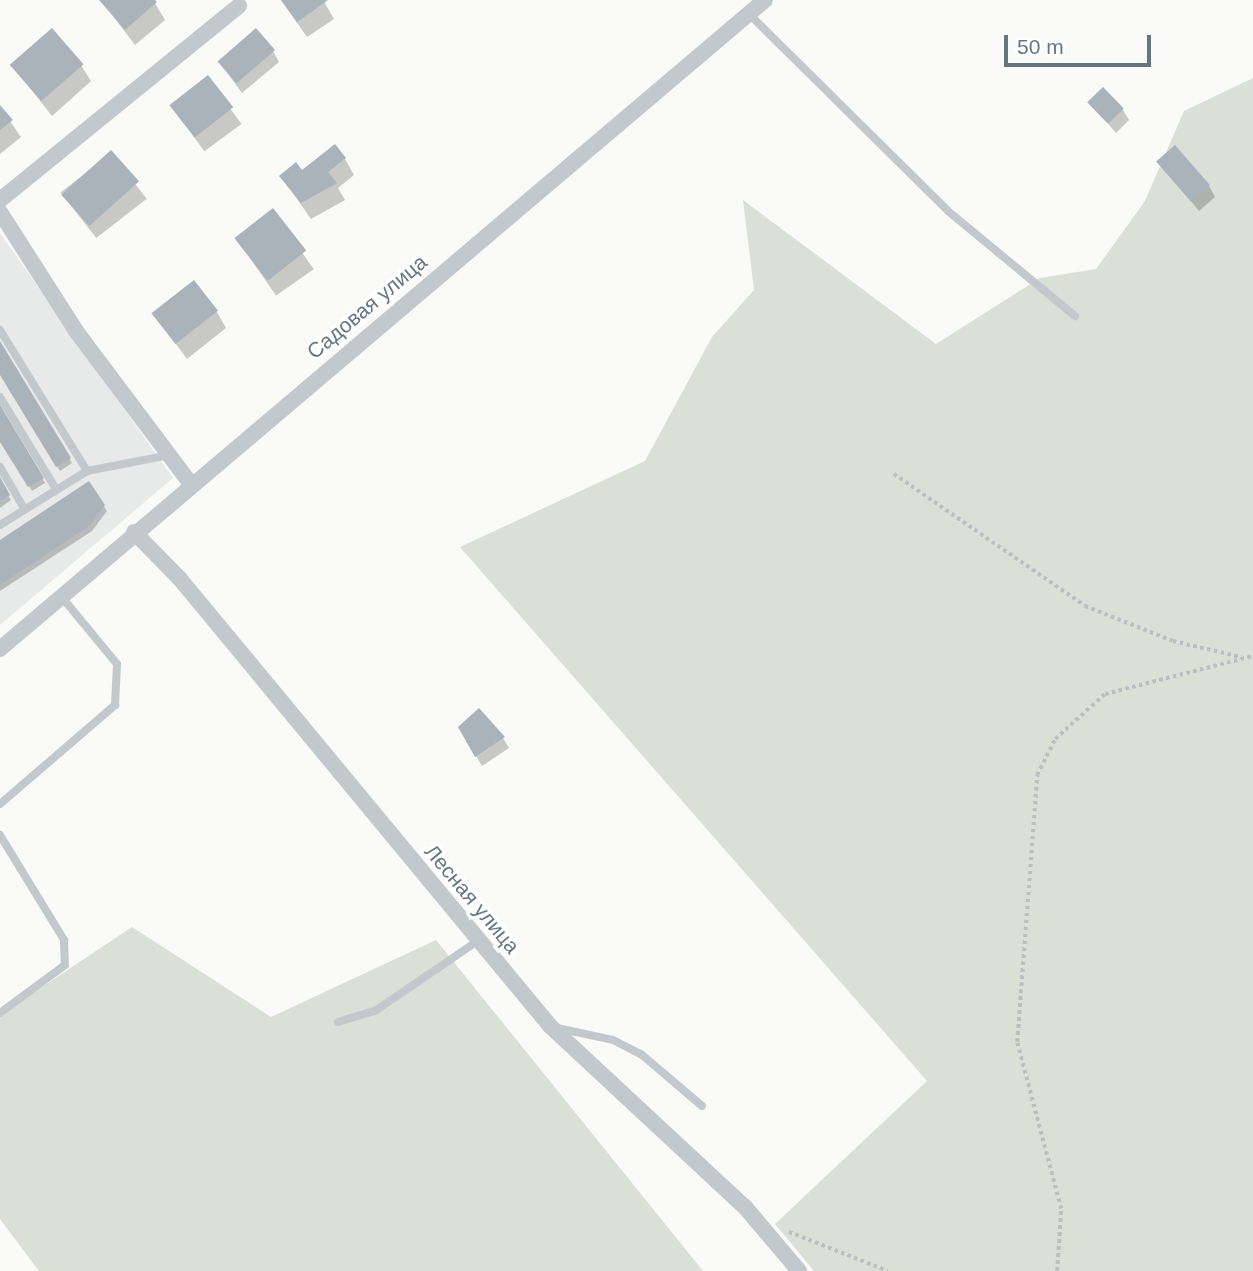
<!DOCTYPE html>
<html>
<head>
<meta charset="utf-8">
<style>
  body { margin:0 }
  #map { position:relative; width:1253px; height:1271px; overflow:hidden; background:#fafaf8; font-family:Arial,sans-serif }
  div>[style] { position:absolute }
  .built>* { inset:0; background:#e8e9e9 }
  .green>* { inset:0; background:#dadfd7 }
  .shadow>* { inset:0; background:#0003; transform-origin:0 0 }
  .building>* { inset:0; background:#aab3b9; transform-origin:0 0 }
  .path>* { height:3.5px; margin-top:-1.75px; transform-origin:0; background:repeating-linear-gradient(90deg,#bbbfc2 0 3.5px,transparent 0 7px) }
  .service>* { height:8px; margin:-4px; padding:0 4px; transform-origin:4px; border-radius:4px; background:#c3c8cc }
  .minor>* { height:16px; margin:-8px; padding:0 8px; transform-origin:8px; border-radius:8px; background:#c3c8cc }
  span { translate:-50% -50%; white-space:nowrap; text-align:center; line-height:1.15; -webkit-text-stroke:7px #fff; paint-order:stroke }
  .street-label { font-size:21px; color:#657683 }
  .scale { position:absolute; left:1004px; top:35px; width:147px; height:32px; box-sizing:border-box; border:4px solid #657683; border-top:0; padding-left:9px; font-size:21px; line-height:24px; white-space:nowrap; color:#657683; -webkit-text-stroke:5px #fff; paint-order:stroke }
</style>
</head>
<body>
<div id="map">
  <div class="built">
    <div style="clip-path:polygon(0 233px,173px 478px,0 625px)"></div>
  </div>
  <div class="green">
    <div style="clip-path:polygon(1253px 78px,1253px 1271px,814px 1271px,775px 1224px,927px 1081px,460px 547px,645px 461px,712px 337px,754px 290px,743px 200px,936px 344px,1040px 278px,1096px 269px,1145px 201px,1184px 111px)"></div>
    <div style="clip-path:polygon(132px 927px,271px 1017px,436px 940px,703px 1271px,39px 1271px,0 1219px,0 1015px)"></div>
  </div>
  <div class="shadow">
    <div style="clip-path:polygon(101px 0,153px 0,165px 20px,135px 45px)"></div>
    <div style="clip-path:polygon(281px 0,323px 0,334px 19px,307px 37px)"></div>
    <div style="clip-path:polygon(273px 51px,279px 62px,242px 93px,219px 62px)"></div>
    <div style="clip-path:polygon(12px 65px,81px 65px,91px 81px,52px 116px)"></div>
    <div style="left:208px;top:78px;width:57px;height:46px;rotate:54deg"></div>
    <div style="clip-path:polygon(1090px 102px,1123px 110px,1129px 120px,1116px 133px)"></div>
    <div style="clip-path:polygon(0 107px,21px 137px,0 154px)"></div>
    <div style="left:111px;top:153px;width:58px;height:64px;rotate:52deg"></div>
    <div style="clip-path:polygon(345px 159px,354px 175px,338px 188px,345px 200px,311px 219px,281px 176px)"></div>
    <div style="clip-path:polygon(1159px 162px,1209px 186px,1215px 197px,1199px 211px)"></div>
    <div style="left:273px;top:211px;width:71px;height:46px;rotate:55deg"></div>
    <div style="clip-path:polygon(217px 312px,226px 328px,187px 359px,154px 314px)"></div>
    <div style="clip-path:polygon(0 344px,72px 463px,60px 471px,0 372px)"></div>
    <div style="clip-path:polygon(0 408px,45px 483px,32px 491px,0 439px)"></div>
    <div style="clip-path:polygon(0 481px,11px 500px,0 508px)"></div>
    <div style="clip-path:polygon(89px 483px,107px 511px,92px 531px,0 591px,0 542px)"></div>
    <div style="clip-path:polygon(460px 728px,503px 738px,509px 748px,482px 766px)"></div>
  </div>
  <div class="building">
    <div style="clip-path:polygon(99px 0,155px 0,157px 2px,125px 30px)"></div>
    <div style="clip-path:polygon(281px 0,328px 0,297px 22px)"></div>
    <div style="left:52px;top:28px;width:48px;height:56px;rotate:49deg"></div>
    <div style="left:256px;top:28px;width:29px;height:51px;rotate:49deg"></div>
    <div style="left:208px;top:75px;width:41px;height:49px;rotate:52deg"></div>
    <div style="left:1103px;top:87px;width:30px;height:22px;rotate:46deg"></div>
    <div style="clip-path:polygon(0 105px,13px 120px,0 130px)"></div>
    <div style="clip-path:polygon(335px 144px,346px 158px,328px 172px,337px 183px,301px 203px,279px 176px,296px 162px,302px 170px)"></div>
    <div style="left:1175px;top:145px;width:53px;height:25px;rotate:49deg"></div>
    <div style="left:111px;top:150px;width:42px;height:67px;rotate:48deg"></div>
    <div style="left:273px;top:208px;width:54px;height:49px;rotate:52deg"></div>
    <div style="left:194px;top:280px;width:39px;height:54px;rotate:52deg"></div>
    <div style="clip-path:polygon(0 341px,71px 458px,56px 467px,0 375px)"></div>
    <div style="clip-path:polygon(0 405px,44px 478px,28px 487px,0 442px)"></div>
    <div style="clip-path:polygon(0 477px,10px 495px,0 501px)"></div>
    <div style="clip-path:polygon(89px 481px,105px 505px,89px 526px,0 585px,0 540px)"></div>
    <div style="clip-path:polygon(479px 708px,505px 737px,475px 757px,458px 727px)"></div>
  </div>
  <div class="path">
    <div style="left:894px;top:474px;width:232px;rotate:34.6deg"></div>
    <div style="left:1085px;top:606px;width:95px;rotate:21.7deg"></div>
    <div style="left:1173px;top:641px;width:70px;rotate:13.2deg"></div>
    <div style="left:789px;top:1232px;width:106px;rotate:21.5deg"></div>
    <div style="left:1057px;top:1271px;width:62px;rotate:-86.3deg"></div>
    <div style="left:1061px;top:1209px;width:173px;rotate:-104.8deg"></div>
    <div style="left:1017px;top:1042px;width:268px;rotate:-85.7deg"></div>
    <div style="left:1037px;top:775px;width:40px;rotate:-63.4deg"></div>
    <div style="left:1055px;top:739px;width:67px;rotate:-42deg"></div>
    <div style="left:1105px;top:694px;width:153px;rotate:-14.4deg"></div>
  </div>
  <div class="service">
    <div style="left:749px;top:14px;width:280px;rotate:44.7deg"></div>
    <div style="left:948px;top:211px;width:165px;rotate:39.6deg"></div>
    <div style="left:0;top:330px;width:166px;rotate:58.3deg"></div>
    <div style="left:0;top:397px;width:108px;rotate:58.7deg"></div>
    <div style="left:0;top:467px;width:48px;rotate:59.7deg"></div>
    <div style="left:0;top:525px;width:102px;rotate:-31.8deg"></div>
    <div style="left:87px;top:471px;width:85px;rotate:-10.9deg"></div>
    <div style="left:0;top:804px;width:152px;rotate:-40.7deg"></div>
    <div style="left:115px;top:705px;width:41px;rotate:-87.2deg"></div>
    <div style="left:117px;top:664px;width:88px;rotate:-129.5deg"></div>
    <div style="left:0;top:835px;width:123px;rotate:58.6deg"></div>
    <div style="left:64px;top:940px;width:25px;rotate:88deg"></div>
    <div style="left:65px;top:965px;width:81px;rotate:143.6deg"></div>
    <div style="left:338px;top:1022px;width:39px;rotate:-17deg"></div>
    <div style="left:375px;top:1011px;width:126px;rotate:-34.3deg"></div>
    <div style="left:557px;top:1028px;width:57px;rotate:12.1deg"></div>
    <div style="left:613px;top:1040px;width:31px;rotate:27deg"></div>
    <div style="left:641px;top:1054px;width:80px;rotate:40.4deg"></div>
  </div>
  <div class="minor">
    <div style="left:0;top:200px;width:308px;rotate:-39.1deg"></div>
    <div style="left:0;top:212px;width:141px;rotate:57.4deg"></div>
    <div style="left:76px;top:331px;width:190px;rotate:53.1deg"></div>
    <div style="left:134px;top:532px;width:66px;rotate:45.6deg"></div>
    <div style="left:180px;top:579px;width:580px;rotate:50.38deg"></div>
    <div style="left:550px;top:1026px;width:266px;rotate:42.9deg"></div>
    <div style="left:745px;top:1207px;width:84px;rotate:49.8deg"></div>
    <div style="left:0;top:649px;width:1003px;rotate:-40.31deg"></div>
  </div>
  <div class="street-label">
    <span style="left:367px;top:307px;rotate:-40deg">Садовая улица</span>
    <span style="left:472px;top:899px;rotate:50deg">Лесная улица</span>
  </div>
  <div class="scale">50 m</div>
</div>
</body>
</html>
